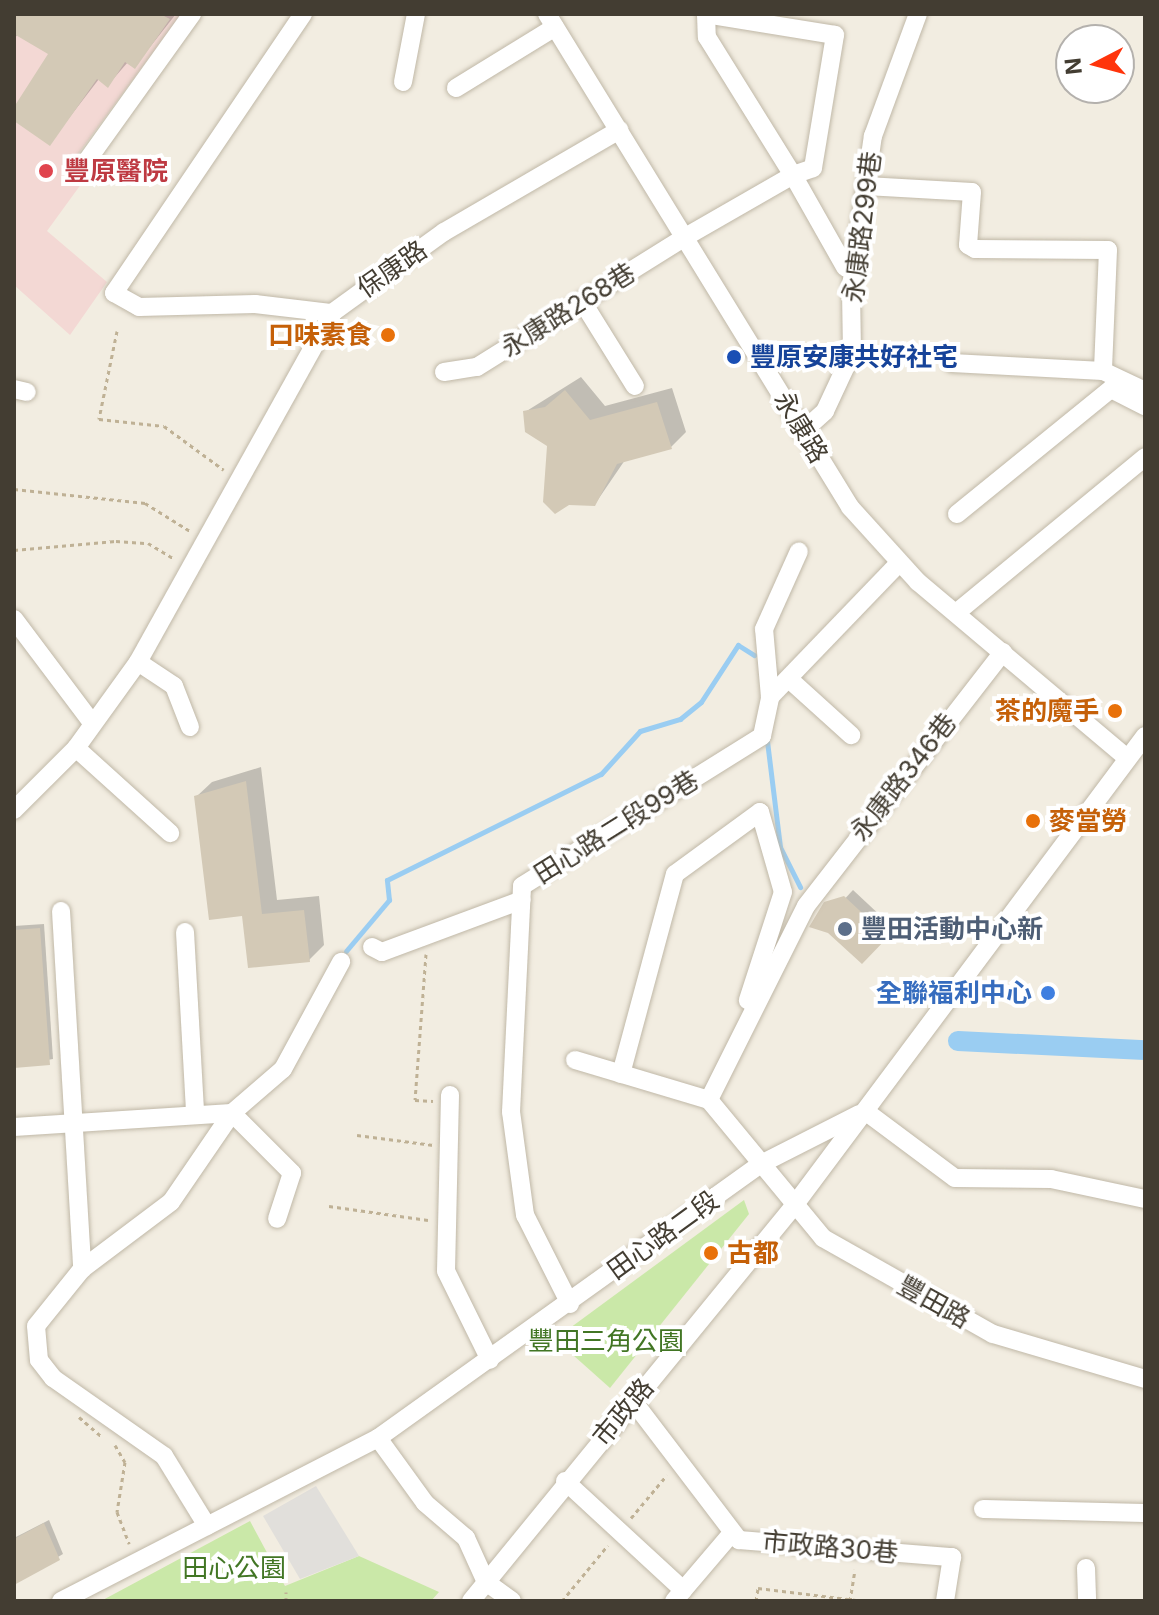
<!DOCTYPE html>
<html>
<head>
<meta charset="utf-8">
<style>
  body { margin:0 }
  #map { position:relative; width:1159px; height:1615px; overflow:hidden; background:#f2ede1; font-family:Inter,"Noto Sans TC",sans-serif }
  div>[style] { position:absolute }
  .medical>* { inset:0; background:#f3d8d4 }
  .green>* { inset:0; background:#cae8a8 }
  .parking>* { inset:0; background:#e1dfdb }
  .shadow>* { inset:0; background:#0003; transform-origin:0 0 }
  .stream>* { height:5px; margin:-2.5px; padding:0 2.5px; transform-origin:2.5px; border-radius:2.5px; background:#9acdf2 }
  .canal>* { height:20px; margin:-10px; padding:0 10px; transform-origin:10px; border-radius:10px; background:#9acdf2 }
  .building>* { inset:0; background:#d3c9b6 }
  .path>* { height:3px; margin-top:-1.5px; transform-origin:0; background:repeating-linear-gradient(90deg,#bfb195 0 4px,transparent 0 8px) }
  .roads { filter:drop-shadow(0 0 2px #c0b8a7) drop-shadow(0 0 2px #c0b8a7) }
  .minor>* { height:18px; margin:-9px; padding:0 9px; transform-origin:9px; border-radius:9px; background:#fff }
  .dots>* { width:22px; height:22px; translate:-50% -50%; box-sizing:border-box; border:4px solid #fff; border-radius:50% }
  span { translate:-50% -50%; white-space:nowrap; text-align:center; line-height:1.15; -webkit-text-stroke:8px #fff; paint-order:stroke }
  .health-label { font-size:26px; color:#be3a42; font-weight:700 }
  .left { translate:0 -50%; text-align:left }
  .street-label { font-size:26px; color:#433d32 }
  .food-label { font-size:26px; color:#c56008; font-weight:700 }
  .right { translate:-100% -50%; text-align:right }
  .transit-label { font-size:26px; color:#164399; font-weight:700 }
  .service-label { font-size:26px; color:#4e5e75; font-weight:700 }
  .shop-label { font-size:26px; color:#366cbe; font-weight:700 }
  .park-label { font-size:26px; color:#427624 }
  .frame { position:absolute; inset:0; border:16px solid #433d32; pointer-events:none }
  .north { position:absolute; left:1055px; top:24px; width:80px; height:80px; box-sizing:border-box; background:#fff; border:2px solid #b4b1ad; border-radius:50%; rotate:264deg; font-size:22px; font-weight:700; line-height:32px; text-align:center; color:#433d32 }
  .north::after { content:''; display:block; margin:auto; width:28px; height:36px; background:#ff340b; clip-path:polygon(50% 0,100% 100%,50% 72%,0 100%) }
</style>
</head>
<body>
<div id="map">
  <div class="medical">
    <div style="clip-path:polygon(14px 14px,181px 14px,70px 165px,87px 176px,47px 231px,107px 282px,70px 335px,14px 285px)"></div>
  </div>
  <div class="green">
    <div style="clip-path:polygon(744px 1200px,749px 1214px,610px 1388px,555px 1339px)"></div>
    <div style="clip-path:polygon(250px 1521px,285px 1586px,359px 1556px,439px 1592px,431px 1601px,101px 1601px)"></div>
  </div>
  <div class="parking">
    <div style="clip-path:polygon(316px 1486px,359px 1556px,300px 1579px,263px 1516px)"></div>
  </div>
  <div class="shadow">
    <div style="clip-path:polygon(14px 14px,176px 14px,135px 66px,128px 62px,108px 85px,99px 79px,49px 144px,14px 119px,51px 53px,18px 34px,14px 39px)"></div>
    <div style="clip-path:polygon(581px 377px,605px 406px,672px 388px,686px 432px,671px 447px,625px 460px,595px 504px,525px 412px)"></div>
    <div style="clip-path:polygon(261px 767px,277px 900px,319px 896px,324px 945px,309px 960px,244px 914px,196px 797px,212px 782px)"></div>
    <div style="left:853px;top:890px;width:56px;height:45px;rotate:43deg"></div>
    <div style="clip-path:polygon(44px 924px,53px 1059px,14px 1066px,14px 926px)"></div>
    <div style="clip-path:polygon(49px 1520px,63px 1554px,14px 1583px,14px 1538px)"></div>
  </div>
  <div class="stream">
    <div style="left:767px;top:741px;width:107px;rotate:83deg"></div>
    <div style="left:780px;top:847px;width:45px;rotate:63.4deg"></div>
    <div style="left:346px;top:951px;width:67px;rotate:-49.9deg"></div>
    <div style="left:389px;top:900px;width:20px;rotate:-96deg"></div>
    <div style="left:387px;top:880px;width:239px;rotate:-26.4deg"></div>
    <div style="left:601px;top:774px;width:58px;rotate:-47.8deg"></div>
    <div style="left:640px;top:731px;width:42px;rotate:-16.7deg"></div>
    <div style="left:680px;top:719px;width:27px;rotate:-39deg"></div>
    <div style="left:701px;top:702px;width:68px;rotate:-57deg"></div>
    <div style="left:738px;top:645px;width:19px;rotate:32deg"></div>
    <div style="left:161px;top:1601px;width:18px"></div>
  </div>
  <div class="canal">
    <div style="left:958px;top:1041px;width:187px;rotate:2.8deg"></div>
  </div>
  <div class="building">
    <div style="clip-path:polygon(14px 14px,160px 14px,170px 19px,135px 69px,125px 62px,108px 88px,97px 79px,50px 146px,14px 121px,14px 107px,48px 54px,14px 34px)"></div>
    <div style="clip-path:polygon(565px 390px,590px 420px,657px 402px,672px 449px,617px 464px,595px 506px,569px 505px,555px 514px,543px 502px,547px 446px,525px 432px,523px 411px,545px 407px)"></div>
    <div style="clip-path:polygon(246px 781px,262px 914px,304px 910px,310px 962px,248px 968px,242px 916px,209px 920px,194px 796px)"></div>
    <div style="clip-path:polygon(844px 896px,888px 937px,862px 964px,828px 933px,809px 927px,824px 902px)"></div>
    <div style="clip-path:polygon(40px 928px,50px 1065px,14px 1068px,14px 930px)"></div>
    <div style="clip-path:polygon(44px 1523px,60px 1560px,14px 1585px,14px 1539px)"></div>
  </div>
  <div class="path">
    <div style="left:117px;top:331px;width:90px;rotate:101.6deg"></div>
    <div style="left:99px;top:419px;width:65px;rotate:6.1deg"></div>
    <div style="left:164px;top:426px;width:74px;rotate:36.3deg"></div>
    <div style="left:14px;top:489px;width:132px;rotate:6.1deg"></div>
    <div style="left:145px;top:503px;width:53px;rotate:31.9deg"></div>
    <div style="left:14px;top:550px;width:102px;rotate:-5deg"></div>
    <div style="left:116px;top:541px;width:32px;rotate:4deg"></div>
    <div style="left:148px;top:543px;width:29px;rotate:31deg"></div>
    <div style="left:426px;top:954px;width:146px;rotate:94.3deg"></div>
    <div style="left:415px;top:1100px;width:18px;rotate:3deg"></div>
    <div style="left:357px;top:1135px;width:77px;rotate:7.5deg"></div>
    <div style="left:329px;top:1206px;width:100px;rotate:8deg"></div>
    <div style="left:79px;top:1417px;width:30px;rotate:41deg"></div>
    <div style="left:115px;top:1445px;width:20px;rotate:60deg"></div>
    <div style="left:125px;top:1462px;width:51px;rotate:99.1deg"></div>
    <div style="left:117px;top:1512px;width:34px;rotate:69deg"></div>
    <div style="left:631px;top:1518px;width:56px;rotate:-50.1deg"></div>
    <div style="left:286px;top:1601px;width:9px;rotate:-90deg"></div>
    <div style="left:562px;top:1601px;width:72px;rotate:-50.6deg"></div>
    <div style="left:756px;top:1601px;width:13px;rotate:-81deg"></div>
    <div style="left:758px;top:1588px;width:107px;rotate:7deg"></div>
    <div style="left:850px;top:1601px;width:32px;rotate:-81deg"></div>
  </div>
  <div class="roads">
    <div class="minor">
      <div style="left:303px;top:14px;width:337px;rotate:124.1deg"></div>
      <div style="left:114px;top:293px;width:29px;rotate:29deg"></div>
      <div style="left:139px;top:307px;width:116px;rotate:-1.5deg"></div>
      <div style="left:255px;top:304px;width:78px;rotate:6.7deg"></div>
      <div style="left:547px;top:14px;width:579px;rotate:58.42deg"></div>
      <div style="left:850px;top:507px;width:101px;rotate:47.8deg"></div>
      <div style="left:918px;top:582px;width:273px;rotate:40.1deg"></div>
      <div style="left:403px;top:82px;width:69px;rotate:-79.2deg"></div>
      <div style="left:456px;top:88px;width:116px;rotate:-31.6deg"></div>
      <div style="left:81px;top:169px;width:191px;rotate:-54.4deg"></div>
      <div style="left:866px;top:186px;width:106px;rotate:3.2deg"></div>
      <div style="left:972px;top:192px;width:53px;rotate:94.3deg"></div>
      <div style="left:968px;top:245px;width:8px;rotate:30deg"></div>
      <div style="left:975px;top:249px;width:133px;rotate:0.4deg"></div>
      <div style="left:1108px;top:250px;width:121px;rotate:92.4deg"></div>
      <div style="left:1103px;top:371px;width:47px;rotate:25.5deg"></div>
      <div style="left:582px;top:301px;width:100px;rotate:58.1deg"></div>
      <div style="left:952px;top:363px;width:151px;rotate:3deg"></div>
      <div style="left:444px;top:372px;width:33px;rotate:-9deg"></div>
      <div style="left:477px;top:367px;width:248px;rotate:-32deg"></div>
      <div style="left:687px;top:236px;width:122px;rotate:-29.9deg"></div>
      <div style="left:793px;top:175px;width:21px;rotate:-19deg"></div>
      <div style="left:813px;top:168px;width:135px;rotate:-80.6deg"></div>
      <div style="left:835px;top:35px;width:131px;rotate:-170.8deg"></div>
      <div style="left:706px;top:14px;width:23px;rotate:88deg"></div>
      <div style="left:707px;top:37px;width:163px;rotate:58.1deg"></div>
      <div style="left:793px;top:175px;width:106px;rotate:60.5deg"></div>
      <div style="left:14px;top:389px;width:13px;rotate:13deg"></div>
      <div style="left:802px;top:432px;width:31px;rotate:-42deg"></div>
      <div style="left:825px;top:411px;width:64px;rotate:-65deg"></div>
      <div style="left:852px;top:353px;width:67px;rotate:-90.9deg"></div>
      <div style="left:851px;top:286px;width:152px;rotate:-81.7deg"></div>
      <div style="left:873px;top:136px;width:130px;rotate:-69.8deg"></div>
      <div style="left:957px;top:514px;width:198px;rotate:-39.1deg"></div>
      <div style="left:1111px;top:389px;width:38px;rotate:27deg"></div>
      <div style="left:956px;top:613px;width:245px;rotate:-39.5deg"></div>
      <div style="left:14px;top:619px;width:130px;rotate:53.1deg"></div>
      <div style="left:1003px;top:652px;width:321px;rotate:127.8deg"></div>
      <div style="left:806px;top:906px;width:217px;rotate:116.6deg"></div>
      <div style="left:709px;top:1100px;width:179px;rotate:50.4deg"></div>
      <div style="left:823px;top:1238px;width:195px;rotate:29.5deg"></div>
      <div style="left:993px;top:1334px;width:159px;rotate:16.5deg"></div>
      <div style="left:138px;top:662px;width:43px;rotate:33.7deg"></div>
      <div style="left:174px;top:686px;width:44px;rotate:68.7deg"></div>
      <div style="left:789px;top:679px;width:84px;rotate:42.1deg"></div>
      <div style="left:770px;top:697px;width:68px;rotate:-95deg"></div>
      <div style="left:764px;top:629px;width:85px;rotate:-65.8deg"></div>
      <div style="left:76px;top:748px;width:127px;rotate:42.1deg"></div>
      <div style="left:14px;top:810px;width:88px;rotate:-45deg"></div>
      <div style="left:76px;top:748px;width:106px;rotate:-54.2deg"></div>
      <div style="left:138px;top:662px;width:399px;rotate:-60.9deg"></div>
      <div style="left:332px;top:313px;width:138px;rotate:-35.9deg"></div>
      <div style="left:444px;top:232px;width:203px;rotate:-30.2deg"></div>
      <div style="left:61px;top:911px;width:359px;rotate:86.6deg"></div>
      <div style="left:82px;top:1269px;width:73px;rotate:128.9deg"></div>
      <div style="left:36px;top:1326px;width:34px;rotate:85deg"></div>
      <div style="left:39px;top:1360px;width:23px;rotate:52deg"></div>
      <div style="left:53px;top:1378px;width:136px;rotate:35.1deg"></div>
      <div style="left:164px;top:1456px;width:82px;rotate:58.4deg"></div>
      <div style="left:185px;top:932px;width:181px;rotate:86.8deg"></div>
      <div style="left:372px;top:947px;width:11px;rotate:27deg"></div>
      <div style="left:382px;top:952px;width:149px;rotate:-20.4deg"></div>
      <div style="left:575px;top:1060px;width:140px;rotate:16.6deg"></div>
      <div style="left:621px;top:1074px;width:207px;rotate:-74.9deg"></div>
      <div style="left:675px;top:874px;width:105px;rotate:-36.1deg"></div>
      <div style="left:760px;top:812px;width:83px;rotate:74deg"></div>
      <div style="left:783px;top:892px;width:114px;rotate:108deg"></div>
      <div style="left:450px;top:1095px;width:176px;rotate:91.3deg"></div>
      <div style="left:446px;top:1271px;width:99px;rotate:63.7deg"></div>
      <div style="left:865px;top:1111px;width:112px;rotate:36.7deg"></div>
      <div style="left:955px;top:1178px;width:96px;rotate:0.6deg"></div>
      <div style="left:1051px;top:1179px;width:96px;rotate:12deg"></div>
      <div style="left:232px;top:1113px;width:85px;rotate:45deg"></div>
      <div style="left:292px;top:1173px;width:48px;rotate:108.1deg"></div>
      <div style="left:14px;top:1127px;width:218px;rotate:-3.7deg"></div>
      <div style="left:82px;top:1269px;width:111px;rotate:-37deg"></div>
      <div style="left:171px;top:1202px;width:108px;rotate:-55.6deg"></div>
      <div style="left:232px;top:1113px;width:67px;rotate:-40.8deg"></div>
      <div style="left:283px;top:1069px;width:122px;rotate:-61.5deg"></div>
      <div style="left:570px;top:1304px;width:100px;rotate:-116.8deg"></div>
      <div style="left:525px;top:1215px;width:104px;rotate:-97.7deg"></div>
      <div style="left:511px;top:1112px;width:226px;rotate:-87.2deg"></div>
      <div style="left:522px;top:886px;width:283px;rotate:-32deg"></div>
      <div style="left:762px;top:736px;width:40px;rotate:-78deg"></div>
      <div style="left:770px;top:697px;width:185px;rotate:-46.1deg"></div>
      <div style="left:633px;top:1401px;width:175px;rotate:52.7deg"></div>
      <div style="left:739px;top:1540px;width:214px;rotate:4.6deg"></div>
      <div style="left:952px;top:1557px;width:45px;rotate:99deg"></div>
      <div style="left:378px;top:1438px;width:80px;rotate:54.1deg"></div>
      <div style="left:425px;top:1503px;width:54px;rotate:40.5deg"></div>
      <div style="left:466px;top:1538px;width:48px;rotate:65.6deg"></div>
      <div style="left:486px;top:1582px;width:32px;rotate:36deg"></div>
      <div style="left:565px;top:1481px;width:161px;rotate:42.7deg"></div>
      <div style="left:983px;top:1509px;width:162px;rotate:1.4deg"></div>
      <div style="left:1086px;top:1568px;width:33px;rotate:88deg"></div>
      <div style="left:61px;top:1601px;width:356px;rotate:-27.2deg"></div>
      <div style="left:378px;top:1438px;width:469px;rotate:-35.6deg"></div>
      <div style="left:759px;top:1165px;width:112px;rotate:-27deg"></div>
      <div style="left:471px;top:1601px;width:509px;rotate:-50.74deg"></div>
      <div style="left:793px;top:1207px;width:588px;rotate:-53.23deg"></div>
      <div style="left:674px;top:1601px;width:88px;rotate:-49.6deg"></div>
    </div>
  </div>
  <div class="dots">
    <div style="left:46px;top:171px;background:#e0444e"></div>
    <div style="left:388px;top:335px;background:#e8710a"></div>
    <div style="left:734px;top:357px;background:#1a4fb4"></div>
    <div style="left:1115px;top:711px;background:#e8710a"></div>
    <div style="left:1033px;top:821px;background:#e8710a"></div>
    <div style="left:845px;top:929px;background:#5c6f8a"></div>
    <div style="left:1048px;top:993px;background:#3f7fe0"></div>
    <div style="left:711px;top:1253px;background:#e8710a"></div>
  </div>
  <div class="health-label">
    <span class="left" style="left:64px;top:171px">豐原醫院</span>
  </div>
  <div class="street-label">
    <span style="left:862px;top:227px;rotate:-83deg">永康路299巷</span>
    <span style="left:392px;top:269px;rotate:-35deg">保康路</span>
    <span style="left:568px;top:310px;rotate:-32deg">永康路268巷</span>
    <span style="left:801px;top:427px;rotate:59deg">永康路</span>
    <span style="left:903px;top:777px;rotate:-52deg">永康路346巷</span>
    <span style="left:616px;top:827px;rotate:-32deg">田心路二段99巷</span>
    <span style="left:663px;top:1235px;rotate:-36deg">田心路二段</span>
    <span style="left:934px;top:1302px;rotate:29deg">豐田路</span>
    <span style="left:623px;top:1412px;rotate:-50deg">市政路</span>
    <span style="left:830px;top:1547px;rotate:5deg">市政路30巷</span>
  </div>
  <div class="food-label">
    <span class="right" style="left:372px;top:335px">口味素食</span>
    <span class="right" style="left:1099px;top:711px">茶的魔手</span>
    <span class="left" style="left:1049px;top:821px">麥當勞</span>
    <span class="left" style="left:727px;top:1253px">古都</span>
  </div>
  <div class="transit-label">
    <span class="left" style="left:750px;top:357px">豐原安康共好社宅</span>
  </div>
  <div class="service-label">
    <span class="left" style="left:861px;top:929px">豐田活動中心新</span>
  </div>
  <div class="shop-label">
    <span class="right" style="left:1032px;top:993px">全聯福利中心</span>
  </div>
  <div class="park-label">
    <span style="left:606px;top:1341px">豐田三角公園</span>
    <span style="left:234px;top:1568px">田心公園</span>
  </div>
  <div class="frame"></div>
  <div class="north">N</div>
</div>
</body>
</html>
